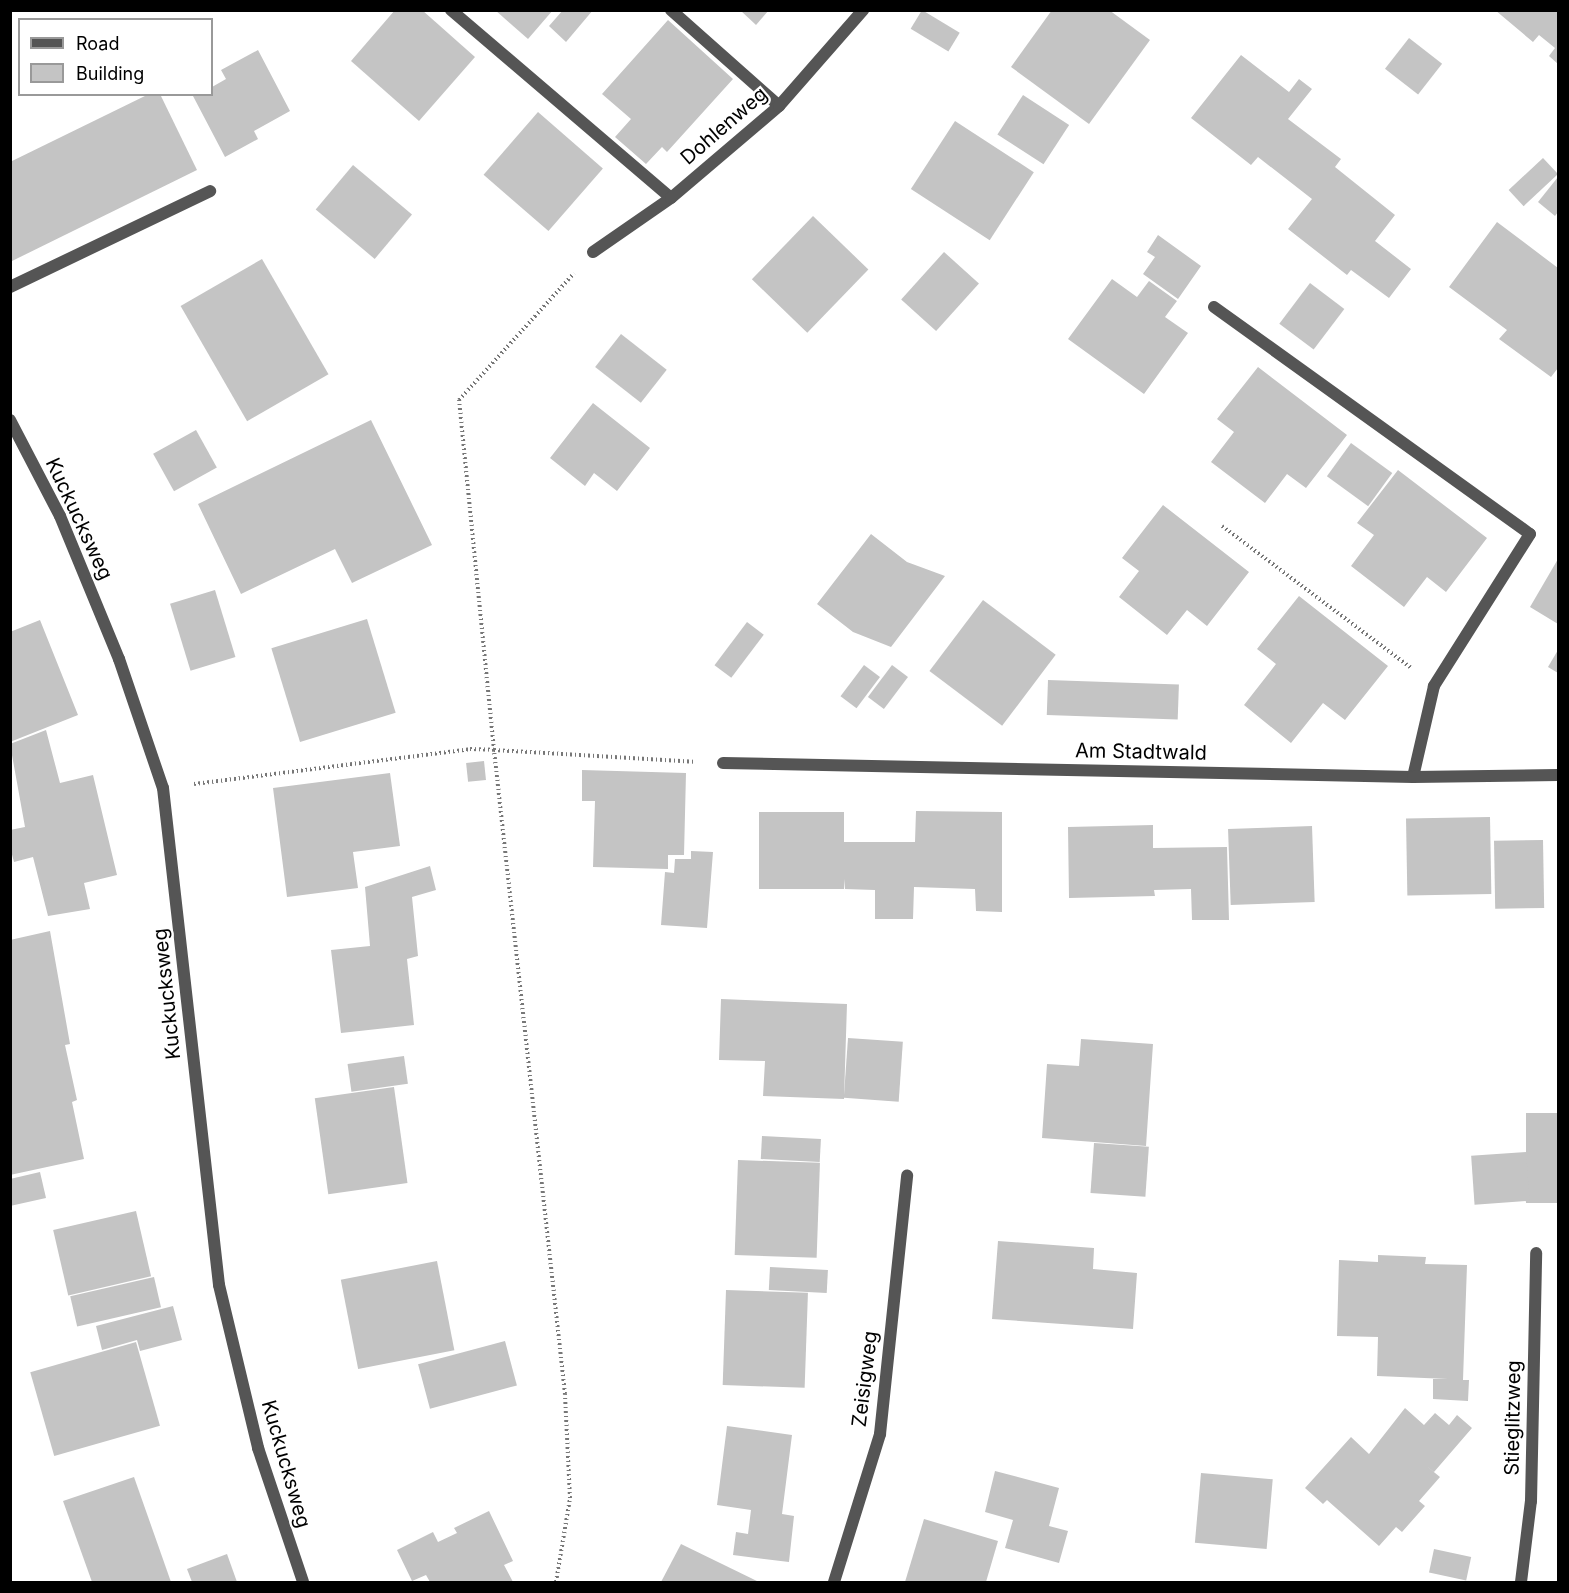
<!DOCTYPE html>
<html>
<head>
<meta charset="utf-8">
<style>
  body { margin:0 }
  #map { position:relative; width:1569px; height:1593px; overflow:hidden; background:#fff; font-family:Inter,sans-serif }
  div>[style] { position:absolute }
  .building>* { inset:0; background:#c4c4c4; transform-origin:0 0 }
  .path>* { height:4px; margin-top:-2px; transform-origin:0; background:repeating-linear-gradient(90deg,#777 0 1.5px,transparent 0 4.5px) }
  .lane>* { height:12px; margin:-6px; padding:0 6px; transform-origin:6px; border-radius:6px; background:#555 }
  .street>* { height:12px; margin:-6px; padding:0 6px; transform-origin:6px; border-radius:6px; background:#555 }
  span { translate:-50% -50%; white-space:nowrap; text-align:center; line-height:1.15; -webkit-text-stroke:4.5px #fff; paint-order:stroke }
  .street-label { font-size:20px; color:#000 }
  .frame { position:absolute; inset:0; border:12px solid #000; pointer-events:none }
  .legend { position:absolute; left:18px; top:18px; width:195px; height:78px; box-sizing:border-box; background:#fff; border:2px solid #999; margin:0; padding:8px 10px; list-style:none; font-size:18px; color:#000 }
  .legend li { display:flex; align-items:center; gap:12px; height:30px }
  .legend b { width:30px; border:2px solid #999 }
</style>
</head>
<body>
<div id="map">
  <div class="building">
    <div style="clip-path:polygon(395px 10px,422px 10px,475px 57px,419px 121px,351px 61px)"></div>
    <div style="clip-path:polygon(495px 10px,553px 10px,528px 39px)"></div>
    <div style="clip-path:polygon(563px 10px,593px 10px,566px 42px,549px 26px)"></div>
    <div style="clip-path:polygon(740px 10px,769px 10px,756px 25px)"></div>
    <div style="left:922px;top:10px;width:44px;height:22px;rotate:31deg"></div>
    <div style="clip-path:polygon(1052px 10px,1109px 10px,1150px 40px,1089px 124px,1011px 67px)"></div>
    <div style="clip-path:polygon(1495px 10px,1558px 10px,1558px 64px,1549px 56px,1555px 48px,1539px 35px,1533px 42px)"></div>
    <div style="clip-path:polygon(668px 20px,733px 79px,667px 152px,662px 147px,646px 164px,615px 137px,631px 119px,602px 94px)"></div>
    <div style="left:1409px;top:38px;width:42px;height:39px;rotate:38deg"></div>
    <div style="clip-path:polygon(258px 50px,290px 111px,254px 131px,258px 139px,225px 157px,193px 96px,212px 94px,212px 87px,226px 79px,221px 70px)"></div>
    <div style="clip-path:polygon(1241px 55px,1289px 92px,1299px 79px,1312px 89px,1288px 119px,1341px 159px,1335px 167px,1395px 215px,1375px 241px,1411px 269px,1389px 298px,1351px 270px,1347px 275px,1288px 229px,1312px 199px,1258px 157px,1251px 165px,1191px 118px)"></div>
    <div style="clip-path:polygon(149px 94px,160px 94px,197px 170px,10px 262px,10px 162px)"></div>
    <div style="left:1023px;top:95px;width:55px;height:47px;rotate:33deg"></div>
    <div style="left:538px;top:112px;width:86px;height:83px;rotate:41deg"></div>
    <div style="left:955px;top:121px;width:94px;height:81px;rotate:33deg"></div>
    <div style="left:1543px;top:158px;width:22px;height:47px;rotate:47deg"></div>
    <div style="left:353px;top:165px;width:77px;height:58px;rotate:40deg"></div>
    <div style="clip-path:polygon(1558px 177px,1558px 212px,1555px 216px,1538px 202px)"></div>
    <div style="left:813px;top:216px;width:77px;height:88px;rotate:44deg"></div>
    <div style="clip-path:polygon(1497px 222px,1558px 268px,1558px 368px,1551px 377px,1499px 339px,1507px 330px,1449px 287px)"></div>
    <div style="clip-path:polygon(1158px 235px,1201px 266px,1178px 299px,1143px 274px,1155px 257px,1147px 252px)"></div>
    <div style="left:944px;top:252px;width:47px;height:64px;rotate:42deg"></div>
    <div style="left:262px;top:259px;width:133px;height:94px;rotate:60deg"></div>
    <div style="clip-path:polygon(1112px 279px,1137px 297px,1149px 281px,1177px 301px,1165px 317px,1188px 333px,1144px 394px,1068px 339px)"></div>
    <div style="left:1310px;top:283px;width:43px;height:51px;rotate:37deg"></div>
    <div style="left:621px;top:334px;width:58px;height:42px;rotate:38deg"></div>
    <div style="clip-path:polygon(1258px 367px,1347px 435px,1306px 488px,1287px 474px,1265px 503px,1211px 462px,1234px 432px,1217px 419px)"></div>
    <div style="clip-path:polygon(593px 403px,650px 448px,617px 491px,594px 473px,585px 486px,550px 458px)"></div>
    <div style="clip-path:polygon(371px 420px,432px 545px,352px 583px,335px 549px,241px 594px,198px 504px)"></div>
    <div style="left:196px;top:430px;width:43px;height:49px;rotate:61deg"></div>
    <div style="left:1351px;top:443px;width:51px;height:41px;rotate:36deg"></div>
    <div style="clip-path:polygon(1398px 470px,1487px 538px,1446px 592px,1427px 577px,1404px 607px,1351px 566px,1374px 535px,1357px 523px)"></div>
    <div style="clip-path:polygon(1163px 505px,1249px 572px,1207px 626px,1187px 610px,1167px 635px,1119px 597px,1139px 571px,1122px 558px)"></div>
    <div style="clip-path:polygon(871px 534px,907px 562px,945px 576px,891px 647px,853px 632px,817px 604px)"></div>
    <div style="clip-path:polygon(1558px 559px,1558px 624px,1530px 607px)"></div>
    <div style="left:215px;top:590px;width:70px;height:47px;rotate:73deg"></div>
    <div style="clip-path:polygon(1299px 596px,1388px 666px,1345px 720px,1323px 703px,1291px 743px,1244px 705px,1276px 664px,1257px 649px)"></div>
    <div style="left:983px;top:600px;width:91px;height:89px;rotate:37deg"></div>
    <div style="left:367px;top:619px;width:98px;height:100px;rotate:73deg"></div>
    <div style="clip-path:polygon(40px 620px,78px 715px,10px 742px,10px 632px)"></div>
    <div style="left:747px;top:622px;width:21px;height:54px;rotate:37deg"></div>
    <div style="clip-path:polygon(1558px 650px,1558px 673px,1548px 667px)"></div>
    <div style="left:864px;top:665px;width:20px;height:39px;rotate:37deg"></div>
    <div style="left:892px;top:665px;width:20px;height:40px;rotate:37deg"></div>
    <div style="left:1048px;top:680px;width:131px;height:35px;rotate:2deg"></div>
    <div style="clip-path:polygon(46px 730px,60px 783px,93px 775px,117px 875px,84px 883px,90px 909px,48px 916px,33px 857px,14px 862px,10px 847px,10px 830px,25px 827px,10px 744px)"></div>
    <div style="left:484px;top:761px;width:19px;height:18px;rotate:84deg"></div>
    <div style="clip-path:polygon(582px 770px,686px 773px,684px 855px,668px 855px,668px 869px,593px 867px,595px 801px,582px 801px)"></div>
    <div style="clip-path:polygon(390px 773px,400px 846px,353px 852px,358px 888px,287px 897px,273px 788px)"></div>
    <div style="clip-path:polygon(916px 811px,1002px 812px,1002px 912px,976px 911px,975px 889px,914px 887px,913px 919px,875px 919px,875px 890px,845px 889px,845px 879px,844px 889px,759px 889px,759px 812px,844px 812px,844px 842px,915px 842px)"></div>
    <div style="left:1490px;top:817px;width:77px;height:84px;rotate:89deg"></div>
    <div style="clip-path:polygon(1153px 825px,1153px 848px,1227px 847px,1229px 920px,1192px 920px,1191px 889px,1154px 890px,1155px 896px,1069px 898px,1068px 827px)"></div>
    <div style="left:1312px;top:826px;width:76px;height:84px;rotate:88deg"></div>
    <div style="left:1543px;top:840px;width:68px;height:49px;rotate:89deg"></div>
    <div style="clip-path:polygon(691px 851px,713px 852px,707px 928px,661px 925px,665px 872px,674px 873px,675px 859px,691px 859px)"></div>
    <div style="clip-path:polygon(430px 866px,436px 890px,412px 897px,418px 956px,407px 959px,414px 1025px,341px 1033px,331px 950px,370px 946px,365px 887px)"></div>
    <div style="clip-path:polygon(50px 931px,70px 1044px,65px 1045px,77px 1100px,72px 1102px,84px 1159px,10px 1175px,10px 940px)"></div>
    <div style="clip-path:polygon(721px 999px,847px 1004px,844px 1099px,763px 1096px,765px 1061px,719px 1060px)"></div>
    <div style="left:848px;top:1038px;width:55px;height:60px;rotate:4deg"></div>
    <div style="clip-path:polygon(1081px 1039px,1153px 1044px,1146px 1146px,1042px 1138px,1047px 1064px,1079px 1066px)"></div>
    <div style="left:404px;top:1056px;width:28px;height:57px;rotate:82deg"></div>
    <div style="left:394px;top:1087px;width:97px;height:80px;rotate:82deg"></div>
    <div style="left:1558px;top:1113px;width:90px;height:32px;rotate:90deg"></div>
    <div style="left:762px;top:1136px;width:59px;height:23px;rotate:3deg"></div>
    <div style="left:1094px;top:1143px;width:55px;height:50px;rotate:4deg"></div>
    <div style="left:1526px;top:1152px;width:49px;height:55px;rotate:86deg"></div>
    <div style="left:738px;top:1160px;width:82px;height:95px;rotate:2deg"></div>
    <div style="clip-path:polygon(40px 1172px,46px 1198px,10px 1206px,10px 1179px)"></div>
    <div style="left:136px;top:1211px;width:67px;height:85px;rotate:77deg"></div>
    <div style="clip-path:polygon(998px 1241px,1094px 1248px,1093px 1269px,1137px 1273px,1133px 1329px,992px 1319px)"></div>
    <div style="clip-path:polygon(1378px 1255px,1426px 1257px,1425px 1264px,1467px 1265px,1463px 1380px,1469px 1380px,1468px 1401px,1433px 1399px,1433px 1379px,1448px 1379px,1377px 1376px,1378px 1337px,1337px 1336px,1339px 1260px,1378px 1262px)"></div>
    <div style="left:437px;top:1261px;width:91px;height:98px;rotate:79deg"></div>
    <div style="left:770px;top:1267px;width:58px;height:23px;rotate:3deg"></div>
    <div style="left:154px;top:1277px;width:31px;height:86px;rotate:77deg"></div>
    <div style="left:726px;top:1290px;width:82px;height:95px;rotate:2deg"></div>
    <div style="clip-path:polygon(173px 1306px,182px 1340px,140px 1351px,137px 1340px,102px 1350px,96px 1326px)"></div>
    <div style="left:505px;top:1341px;width:46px;height:90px;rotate:75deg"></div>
    <div style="left:136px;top:1342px;width:87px;height:110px;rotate:74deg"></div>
    <div style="clip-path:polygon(1405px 1408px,1424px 1425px,1435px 1413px,1449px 1425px,1457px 1415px,1472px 1428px,1434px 1472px,1424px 1464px,1440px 1477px,1419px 1501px,1425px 1506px,1402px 1532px,1396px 1527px,1379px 1546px,1327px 1500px,1323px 1504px,1305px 1488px,1351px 1437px,1369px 1454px)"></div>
    <div style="clip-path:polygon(727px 1426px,792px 1435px,782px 1514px,794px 1516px,789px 1562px,733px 1555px,736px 1532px,748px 1534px,751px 1510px,717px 1505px)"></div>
    <div style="clip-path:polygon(995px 1471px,1059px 1488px,1049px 1526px,1068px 1531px,1059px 1563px,1005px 1548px,1013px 1520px,985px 1512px)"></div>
    <div style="left:1201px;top:1473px;width:72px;height:70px;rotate:5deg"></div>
    <div style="clip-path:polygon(134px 1477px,171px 1582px,92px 1582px,63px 1501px)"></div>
    <div style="clip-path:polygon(489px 1511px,513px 1561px,504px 1565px,513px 1582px,430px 1582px,426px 1575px,412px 1581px,397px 1550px,433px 1532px,438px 1542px,457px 1533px,454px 1528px)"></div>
    <div style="clip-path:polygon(924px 1519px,998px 1541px,986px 1582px,905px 1582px)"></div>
    <div style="clip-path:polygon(681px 1544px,759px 1582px,661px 1582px)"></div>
    <div style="left:1434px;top:1549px;width:38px;height:24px;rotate:12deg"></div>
    <div style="clip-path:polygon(227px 1554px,237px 1582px,192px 1582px,187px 1569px)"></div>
  </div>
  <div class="path">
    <div style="left:1222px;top:526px;width:236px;rotate:36.9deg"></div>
    <div style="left:194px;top:784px;width:278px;rotate:-7.2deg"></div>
    <div style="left:470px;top:749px;width:24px;rotate:2deg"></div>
    <div style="left:494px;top:750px;width:352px;rotate:-95.7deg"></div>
    <div style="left:459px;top:400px;width:171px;rotate:-47.8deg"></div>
    <div style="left:556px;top:1582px;width:85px;rotate:-80.5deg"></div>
    <div style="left:570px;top:1498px;width:104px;rotate:-92.8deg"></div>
    <div style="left:565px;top:1394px;width:648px;rotate:-96.29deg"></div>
    <div style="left:494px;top:750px;width:200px;rotate:3.4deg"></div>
  </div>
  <div class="lane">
    <div style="left:451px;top:10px;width:289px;rotate:40.5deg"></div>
    <div style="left:671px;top:10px;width:144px;rotate:41.6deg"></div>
    <div style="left:10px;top:287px;width:222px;rotate:-25.6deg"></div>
    <div style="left:1214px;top:307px;width:389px;rotate:35.7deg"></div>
    <div style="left:1530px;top:534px;width:180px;rotate:122.3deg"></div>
    <div style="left:1434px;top:686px;width:93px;rotate:103deg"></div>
  </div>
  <div class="street">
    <div style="left:593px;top:252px;width:95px;rotate:-34.7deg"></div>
    <div style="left:671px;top:198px;width:142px;rotate:-40.4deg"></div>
    <div style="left:779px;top:106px;width:128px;rotate:-48.8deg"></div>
    <div style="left:10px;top:420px;width:108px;rotate:62.5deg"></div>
    <div style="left:60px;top:516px;width:155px;rotate:67.6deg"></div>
    <div style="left:119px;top:659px;width:136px;rotate:71.2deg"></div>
    <div style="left:163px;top:788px;width:500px;rotate:83.57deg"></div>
    <div style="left:219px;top:1285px;width:168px;rotate:76.5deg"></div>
    <div style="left:258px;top:1448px;width:141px;rotate:71.4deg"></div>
    <div style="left:723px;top:763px;width:690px;rotate:1.16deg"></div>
    <div style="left:1413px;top:777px;width:145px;rotate:-0.8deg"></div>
    <div style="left:834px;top:1582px;width:155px;rotate:-72.7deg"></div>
    <div style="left:880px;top:1434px;width:260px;rotate:-84deg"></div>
    <div style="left:1521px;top:1582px;width:82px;rotate:-83deg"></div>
    <div style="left:1531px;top:1501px;width:248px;rotate:-88.8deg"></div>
  </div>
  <div class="street-label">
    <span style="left:724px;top:126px;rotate:-41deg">Dohlenweg</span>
    <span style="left:79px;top:519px;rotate:65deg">Kuckucksweg</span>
    <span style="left:1141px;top:752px;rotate:1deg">Am Stadtwald</span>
    <span style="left:167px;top:994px;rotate:-96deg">Kuckucksweg</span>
    <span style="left:865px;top:1379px;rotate:-83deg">Zeisigweg</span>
    <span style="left:1513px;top:1418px;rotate:-89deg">Stieglitzweg</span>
    <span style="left:286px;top:1464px;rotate:74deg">Kuckucksweg</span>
  </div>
  <div class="frame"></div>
  <ul class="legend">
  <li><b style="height:8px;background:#555"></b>Road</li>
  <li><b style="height:16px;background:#c4c4c4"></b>Building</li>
  </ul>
</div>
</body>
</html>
